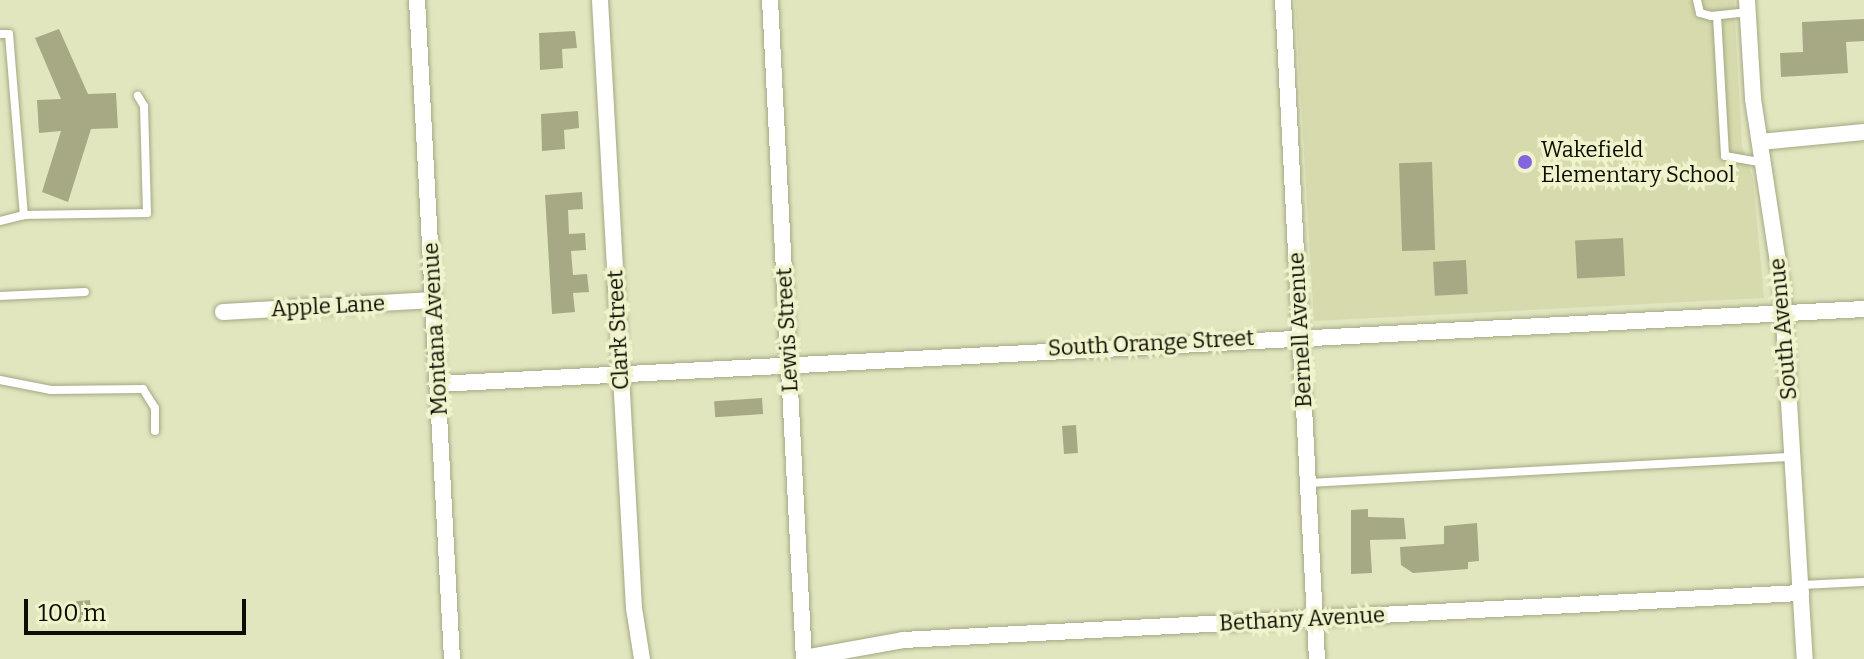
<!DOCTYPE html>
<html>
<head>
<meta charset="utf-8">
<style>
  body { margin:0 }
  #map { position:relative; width:1864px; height:659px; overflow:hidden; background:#e2e6bf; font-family:Bitter,serif }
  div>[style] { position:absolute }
  .built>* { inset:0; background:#d6daad }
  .building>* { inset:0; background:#a6a984; transform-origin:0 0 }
  .roads { filter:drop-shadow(0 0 2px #a5a883) drop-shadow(0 0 2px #a5a883) }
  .service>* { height:8px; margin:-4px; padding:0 4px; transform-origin:4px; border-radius:4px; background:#fff }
  .minor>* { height:16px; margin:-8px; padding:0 8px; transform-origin:8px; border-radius:8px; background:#fff }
  .dots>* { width:22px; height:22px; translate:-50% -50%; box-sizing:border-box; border:4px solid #f0f3cc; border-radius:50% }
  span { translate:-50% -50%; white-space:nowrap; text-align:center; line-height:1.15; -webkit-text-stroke:7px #f0f3cc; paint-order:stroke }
  .poi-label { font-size:22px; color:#0d0e03 }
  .left { translate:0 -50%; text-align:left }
  .street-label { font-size:22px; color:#0d0e03 }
  .scale { position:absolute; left:24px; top:599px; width:222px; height:36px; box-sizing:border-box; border:4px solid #0d0e03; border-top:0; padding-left:10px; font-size:24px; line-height:28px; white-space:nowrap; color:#0d0e03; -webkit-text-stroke:6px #f0f3cc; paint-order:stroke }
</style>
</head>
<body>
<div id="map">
  <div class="built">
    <div style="clip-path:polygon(1295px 0,1734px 0,1742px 146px,1753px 179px,1764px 298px,1314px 321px)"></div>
  </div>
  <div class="building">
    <div style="clip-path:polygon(1864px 19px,1864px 41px,1846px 42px,1848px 73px,1781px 77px,1780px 53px,1803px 52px,1802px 22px)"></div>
    <div style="clip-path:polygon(59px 29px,88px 94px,116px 93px,118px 128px,91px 129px,68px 202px,42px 192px,61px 131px,39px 133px,37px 100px,61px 99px,35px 38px)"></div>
    <div style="clip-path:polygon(575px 31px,577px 48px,562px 49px,563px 68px,540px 70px,539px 33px)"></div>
    <div style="clip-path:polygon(578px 111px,579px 128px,564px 130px,565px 149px,542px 151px,541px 114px)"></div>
    <div style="left:1432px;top:162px;width:88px;height:33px;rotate:88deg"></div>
    <div style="clip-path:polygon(582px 192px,583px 209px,568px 210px,569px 234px,585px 233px,586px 250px,571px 251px,573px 275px,587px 274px,589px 292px,573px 293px,575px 312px,552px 314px,545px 195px)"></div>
    <div style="left:1623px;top:238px;width:38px;height:48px;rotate:87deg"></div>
    <div style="left:1466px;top:260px;width:34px;height:33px;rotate:87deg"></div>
    <div style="left:762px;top:398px;width:16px;height:48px;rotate:86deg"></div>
    <div style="left:1076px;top:425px;width:28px;height:14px;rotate:86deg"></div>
    <div style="clip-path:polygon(1368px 509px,1368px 517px,1404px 518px,1406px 539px,1370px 540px,1372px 573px,1351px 574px,1351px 510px)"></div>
    <div style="clip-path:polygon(1477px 523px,1479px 561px,1468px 562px,1468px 569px,1413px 573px,1401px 565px,1400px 547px,1444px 544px,1444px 526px)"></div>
    <div style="left:90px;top:600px;width:21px;height:14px;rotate:85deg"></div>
  </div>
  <div class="roads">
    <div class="service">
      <div style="left:1697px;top:0;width:13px;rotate:77deg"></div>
      <div style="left:1700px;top:13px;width:11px;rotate:15deg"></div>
      <div style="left:1711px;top:16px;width:36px;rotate:-6deg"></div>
      <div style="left:1717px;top:16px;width:140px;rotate:86.7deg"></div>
      <div style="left:1725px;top:156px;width:40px;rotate:10deg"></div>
      <div style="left:0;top:34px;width:9px"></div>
      <div style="left:9px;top:34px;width:182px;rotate:85.3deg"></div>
      <div style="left:24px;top:215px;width:25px;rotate:166deg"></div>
      <div style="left:24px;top:215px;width:123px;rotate:-0.9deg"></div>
      <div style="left:147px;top:213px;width:107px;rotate:-91.6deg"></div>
      <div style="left:144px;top:106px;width:12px;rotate:-121deg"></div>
      <div style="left:0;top:296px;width:85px;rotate:-2.7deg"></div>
      <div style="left:0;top:380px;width:52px;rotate:11.1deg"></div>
      <div style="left:51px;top:390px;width:92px;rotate:-0.6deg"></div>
      <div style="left:143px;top:389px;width:22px;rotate:58deg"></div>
      <div style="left:155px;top:408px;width:23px;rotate:90deg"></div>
      <div style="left:1308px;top:483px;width:486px;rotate:-3.1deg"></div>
      <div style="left:1801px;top:585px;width:63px;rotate:-2.7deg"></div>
    </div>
    <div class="minor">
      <div style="left:417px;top:0;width:660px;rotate:86.96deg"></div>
      <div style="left:600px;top:0;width:609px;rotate:86.8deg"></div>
      <div style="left:634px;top:608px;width:52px;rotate:81.1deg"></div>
      <div style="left:770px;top:0;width:660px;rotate:87.05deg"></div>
      <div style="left:1283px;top:0;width:660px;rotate:87.05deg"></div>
      <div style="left:1747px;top:0;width:99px;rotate:86.5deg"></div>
      <div style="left:1753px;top:99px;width:191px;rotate:81.3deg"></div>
      <div style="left:1782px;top:288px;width:372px;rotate:86.5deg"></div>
      <div style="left:1760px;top:142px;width:104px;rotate:-5.5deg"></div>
      <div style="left:223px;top:312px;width:211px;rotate:-3.3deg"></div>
      <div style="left:438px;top:384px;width:1428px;rotate:-3.01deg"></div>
      <div style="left:804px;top:658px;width:101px;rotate:-10.3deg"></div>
      <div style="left:903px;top:640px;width:899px;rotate:-3deg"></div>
    </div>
  </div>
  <div class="dots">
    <div style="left:1525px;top:162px;background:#8365e0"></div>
  </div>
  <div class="poi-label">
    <span class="left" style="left:1541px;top:162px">Wakefield<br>Elementary School</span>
  </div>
  <div class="street-label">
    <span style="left:328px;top:306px;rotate:-3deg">Apple Lane</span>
    <span style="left:435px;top:329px;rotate:-93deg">Montana Avenue</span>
    <span style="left:1783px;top:329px;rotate:-95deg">South Avenue</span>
    <span style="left:618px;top:330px;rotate:-93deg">Clark Street</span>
    <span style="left:787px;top:330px;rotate:-93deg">Lewis Street</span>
    <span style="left:1300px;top:330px;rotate:-93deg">Bernell Avenue</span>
    <span style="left:1151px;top:343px;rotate:-3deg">South Orange Street</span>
    <span style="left:1302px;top:619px;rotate:-3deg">Bethany Avenue</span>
  </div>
  <div class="scale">100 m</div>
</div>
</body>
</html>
